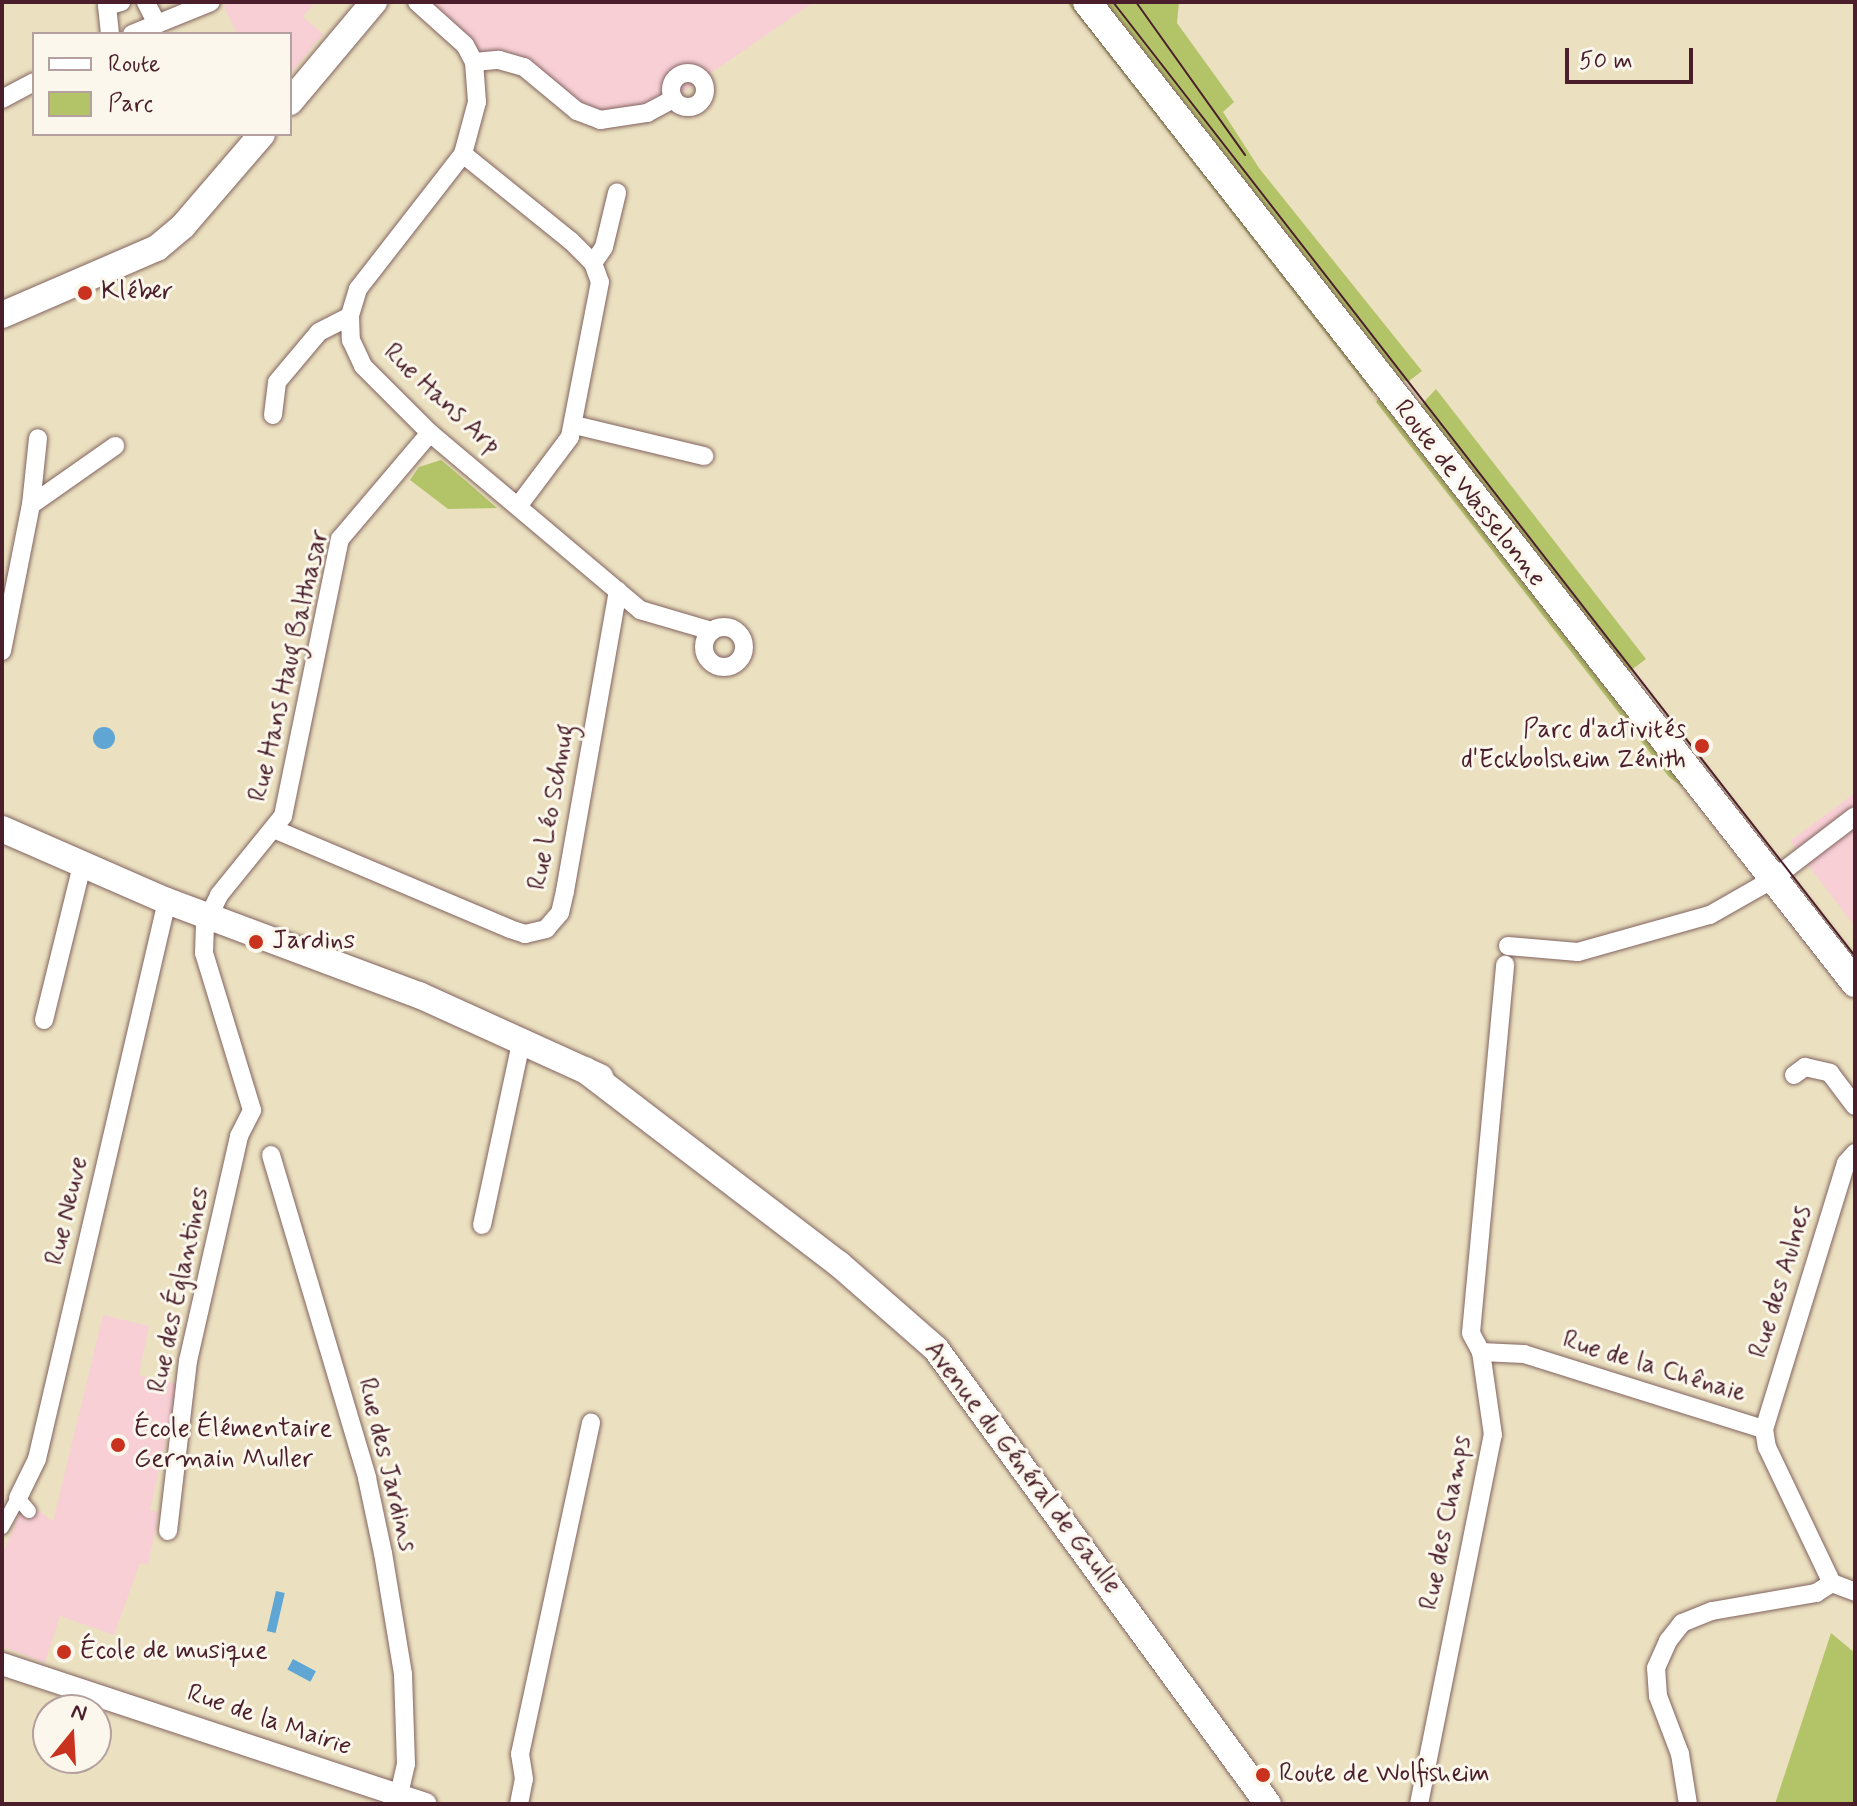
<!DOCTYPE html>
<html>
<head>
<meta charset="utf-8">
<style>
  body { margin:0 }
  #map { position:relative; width:1857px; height:1806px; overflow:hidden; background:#ebe1c0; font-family:Mynerve,sans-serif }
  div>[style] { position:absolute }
  .built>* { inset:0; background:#f7cfd5 }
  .green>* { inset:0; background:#b3c468 }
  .water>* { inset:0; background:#5fa6d5; transform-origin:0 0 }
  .round { border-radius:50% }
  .roads { filter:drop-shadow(0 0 2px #82635f) drop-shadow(0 0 2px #82635f) }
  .pedestrian>* { height:14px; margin:-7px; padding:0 7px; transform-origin:7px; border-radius:7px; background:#fff }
  .minor>* { height:18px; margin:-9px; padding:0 9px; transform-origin:9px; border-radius:9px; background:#fff }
  .minor>.ring { margin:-9px; padding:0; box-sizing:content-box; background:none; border:18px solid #fff; border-radius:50% }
  .tertiary>* { height:22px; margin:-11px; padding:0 11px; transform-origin:11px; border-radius:11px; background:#fff }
  .secondary>* { height:26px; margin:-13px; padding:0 13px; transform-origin:13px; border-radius:13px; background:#fff }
  .primary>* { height:28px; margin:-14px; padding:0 14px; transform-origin:14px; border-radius:14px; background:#fff }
  .tram>* { height:2px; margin:-1px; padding:0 1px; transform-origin:1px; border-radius:1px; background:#4a1f2b }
  .dots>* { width:22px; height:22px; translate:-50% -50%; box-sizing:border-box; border:4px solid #fbf7ec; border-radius:50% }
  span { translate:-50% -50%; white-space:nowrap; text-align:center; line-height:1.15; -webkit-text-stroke:6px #fbf7ec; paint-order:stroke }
  .poi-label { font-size:26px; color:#4a1f2b }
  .left { translate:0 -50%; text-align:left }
  .right { translate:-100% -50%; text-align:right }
  .street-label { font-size:26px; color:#4a1f2b }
  .frame { position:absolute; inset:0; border:4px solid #4a1f2b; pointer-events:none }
  .legend { position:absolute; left:32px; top:32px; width:260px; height:104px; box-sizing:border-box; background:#fbf7ec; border:2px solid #b4a19f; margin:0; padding:10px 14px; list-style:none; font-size:24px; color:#4a1f2b }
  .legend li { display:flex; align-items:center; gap:16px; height:40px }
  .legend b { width:40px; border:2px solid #b4a19f }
  .north { position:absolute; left:32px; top:1694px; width:80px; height:80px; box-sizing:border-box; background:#fbf7ec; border:2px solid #b4a19f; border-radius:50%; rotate:18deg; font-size:22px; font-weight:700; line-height:32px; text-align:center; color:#4a1f2b }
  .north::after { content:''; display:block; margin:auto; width:28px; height:36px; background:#c8321e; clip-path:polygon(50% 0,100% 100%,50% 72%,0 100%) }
  .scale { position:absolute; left:1565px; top:48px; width:128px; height:36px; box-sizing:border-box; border:4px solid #4a1f2b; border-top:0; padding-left:10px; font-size:24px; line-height:28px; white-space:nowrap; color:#4a1f2b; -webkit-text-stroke:6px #fbf7ec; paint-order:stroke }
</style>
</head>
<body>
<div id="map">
  <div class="built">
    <div style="clip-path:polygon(229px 2px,315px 2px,303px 17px,323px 34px,290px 74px,290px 34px,237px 34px,224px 7px)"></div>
    <div style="clip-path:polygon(417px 2px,814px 2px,673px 99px,600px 120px,524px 67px,474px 62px)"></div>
    <div style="clip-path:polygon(1855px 793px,1855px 927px,1790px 841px)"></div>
    <div style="clip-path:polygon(103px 1315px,149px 1326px,139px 1375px,179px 1384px,150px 1510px,159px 1512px,148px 1565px,140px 1563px,114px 1635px,60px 1616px,45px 1663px,2px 1646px,2px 1555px,20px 1513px,26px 1518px,32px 1506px,53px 1521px)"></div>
  </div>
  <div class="green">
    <div style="clip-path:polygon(1067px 2px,1075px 2px,1376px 390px,1372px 393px)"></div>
    <div style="clip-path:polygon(1101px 2px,1179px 2px,1177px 23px,1234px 102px,1223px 112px,1259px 168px,1422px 371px,1409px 381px,1396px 380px)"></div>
    <div style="clip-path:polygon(1436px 389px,1646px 659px,1622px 677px,1420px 406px)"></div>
    <div style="clip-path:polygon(1381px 395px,1688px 791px,1669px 777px,1376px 402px)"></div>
    <div style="clip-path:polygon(441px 460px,466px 481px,497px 508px,448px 509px,410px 480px,419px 467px)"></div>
    <div style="clip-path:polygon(1831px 1633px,1855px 1653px,1855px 1804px,1775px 1804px)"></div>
  </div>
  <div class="water">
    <div class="round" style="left:93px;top:727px;width:22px;height:22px"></div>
    <div style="left:276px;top:1591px;width:9px;height:41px;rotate:13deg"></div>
    <div style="left:293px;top:1659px;width:26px;height:12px;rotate:28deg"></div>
  </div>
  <div class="roads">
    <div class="pedestrian">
      <div style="left:2px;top:1527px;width:33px;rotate:-61deg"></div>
      <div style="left:18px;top:1498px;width:17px;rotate:50deg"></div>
    </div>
    <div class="minor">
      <div style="left:417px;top:2px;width:64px;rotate:41.9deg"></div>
      <div style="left:465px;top:45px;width:19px;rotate:62deg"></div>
      <div style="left:474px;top:62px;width:40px;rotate:85.7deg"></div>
      <div style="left:477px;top:102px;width:54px;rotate:105.1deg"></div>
      <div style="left:463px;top:154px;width:171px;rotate:127.9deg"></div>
      <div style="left:358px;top:289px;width:28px;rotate:107deg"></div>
      <div style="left:350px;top:316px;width:24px;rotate:88deg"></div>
      <div style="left:351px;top:340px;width:29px;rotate:65deg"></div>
      <div style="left:363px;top:366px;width:95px;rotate:45deg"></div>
      <div style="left:430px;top:433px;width:275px;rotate:40.1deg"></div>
      <div style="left:640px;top:610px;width:75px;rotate:16.3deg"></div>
      <div style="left:157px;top:24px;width:58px;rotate:-22.2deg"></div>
      <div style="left:110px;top:34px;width:28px;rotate:-96deg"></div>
      <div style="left:107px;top:6px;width:15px;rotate:-16deg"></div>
      <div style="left:132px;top:34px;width:27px;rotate:-22deg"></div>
      <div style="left:157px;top:24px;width:25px;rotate:-117deg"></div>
      <div style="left:474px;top:62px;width:25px;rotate:-5deg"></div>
      <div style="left:499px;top:60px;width:26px;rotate:16deg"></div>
      <div style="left:524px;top:67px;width:69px;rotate:39.7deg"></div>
      <div style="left:577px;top:111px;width:25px;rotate:21deg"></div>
      <div style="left:600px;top:120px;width:48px;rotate:-8.5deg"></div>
      <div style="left:647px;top:113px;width:30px;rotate:-28deg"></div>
      <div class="ring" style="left:671px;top:73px;width:16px;height:16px"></div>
      <div style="left:2px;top:99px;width:36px;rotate:-28deg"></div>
      <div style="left:463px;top:154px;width:139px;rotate:38.9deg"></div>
      <div style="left:571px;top:241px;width:31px;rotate:45deg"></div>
      <div style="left:593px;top:263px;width:20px;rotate:70deg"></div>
      <div style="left:600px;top:282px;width:158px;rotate:101deg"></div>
      <div style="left:570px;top:437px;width:85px;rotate:126.9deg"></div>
      <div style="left:593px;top:263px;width:19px;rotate:-55deg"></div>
      <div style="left:604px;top:247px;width:56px;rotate:-76.5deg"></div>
      <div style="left:273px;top:415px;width:33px;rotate:-83deg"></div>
      <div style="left:277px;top:382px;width:65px;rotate:-50deg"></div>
      <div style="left:319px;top:332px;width:35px;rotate:-27deg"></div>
      <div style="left:575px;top:425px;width:133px;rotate:13.5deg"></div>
      <div style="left:31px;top:505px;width:103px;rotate:-35.1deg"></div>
      <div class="ring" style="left:704px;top:627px;width:22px;height:22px"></div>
      <div style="left:2px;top:651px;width:149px;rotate:-78.8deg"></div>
      <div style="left:31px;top:505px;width:67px;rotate:-84deg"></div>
      <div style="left:276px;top:830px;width:254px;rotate:22.9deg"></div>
      <div style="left:510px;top:929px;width:16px;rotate:18deg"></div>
      <div style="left:525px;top:934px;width:22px;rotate:-13deg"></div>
      <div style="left:546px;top:929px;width:21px;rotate:-49deg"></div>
      <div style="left:560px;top:913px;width:23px;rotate:-77deg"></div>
      <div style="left:565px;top:891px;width:305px;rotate:-80deg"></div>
      <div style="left:1508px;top:946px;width:70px;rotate:4.9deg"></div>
      <div style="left:1578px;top:952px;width:137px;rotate:-15.7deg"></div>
      <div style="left:1710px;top:915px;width:73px;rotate:-29.7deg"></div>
      <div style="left:1773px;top:879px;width:103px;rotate:-37.5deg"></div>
      <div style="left:44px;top:1020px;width:164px;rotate:-76.2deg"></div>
      <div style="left:1794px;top:1075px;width:14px;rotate:-36deg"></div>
      <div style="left:1805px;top:1067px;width:26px;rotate:13deg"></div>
      <div style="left:1830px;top:1073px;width:41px;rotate:52.9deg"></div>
      <div style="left:1855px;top:1153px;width:13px;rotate:132deg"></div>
      <div style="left:1846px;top:1163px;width:278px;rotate:107.1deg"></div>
      <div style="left:1764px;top:1429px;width:18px;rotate:81deg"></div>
      <div style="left:1767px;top:1447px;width:151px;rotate:64.5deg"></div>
      <div style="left:1832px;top:1583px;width:25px;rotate:21deg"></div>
      <div style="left:271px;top:1155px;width:337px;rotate:73.4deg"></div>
      <div style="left:367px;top:1478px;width:77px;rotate:78deg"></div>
      <div style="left:383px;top:1553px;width:123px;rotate:80.6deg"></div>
      <div style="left:403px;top:1674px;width:90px;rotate:88.1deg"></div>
      <div style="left:406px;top:1764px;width:32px;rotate:103deg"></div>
      <div style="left:482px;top:1225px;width:191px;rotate:-77.9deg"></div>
      <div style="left:1481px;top:1352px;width:43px;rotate:2.7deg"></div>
      <div style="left:1524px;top:1354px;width:251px;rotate:17.4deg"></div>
      <div style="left:18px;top:1498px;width:43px;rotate:-64deg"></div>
      <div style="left:37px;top:1459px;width:573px;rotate:-76.89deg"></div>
      <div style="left:168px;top:1531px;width:171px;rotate:-83.3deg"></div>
      <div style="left:188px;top:1361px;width:231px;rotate:-77.2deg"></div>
      <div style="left:239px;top:1136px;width:29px;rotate:-63deg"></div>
      <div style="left:252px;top:1110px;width:164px;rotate:-107deg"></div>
      <div style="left:204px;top:953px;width:29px;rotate:-88deg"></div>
      <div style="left:205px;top:924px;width:32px;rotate:-64deg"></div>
      <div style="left:219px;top:895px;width:102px;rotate:-51deg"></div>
      <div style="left:283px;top:816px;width:283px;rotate:-78.4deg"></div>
      <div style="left:340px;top:539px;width:139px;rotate:-49.7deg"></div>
      <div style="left:519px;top:1804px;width:25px;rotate:-79deg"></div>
      <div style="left:524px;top:1779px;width:25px;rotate:-99deg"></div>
      <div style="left:520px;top:1754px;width:339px;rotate:-77.9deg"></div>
      <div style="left:1419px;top:1804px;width:376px;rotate:-78.7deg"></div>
      <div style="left:1493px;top:1435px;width:84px;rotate:-98.2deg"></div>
      <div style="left:1481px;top:1352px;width:21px;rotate:-118deg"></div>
      <div style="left:1471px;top:1333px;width:370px;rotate:-84.7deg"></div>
      <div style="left:1688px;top:1804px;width:51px;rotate:-99.1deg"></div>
      <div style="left:1680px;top:1754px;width:62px;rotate:-110.8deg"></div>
      <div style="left:1658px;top:1696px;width:28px;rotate:-94deg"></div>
      <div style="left:1656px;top:1668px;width:30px;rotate:-66deg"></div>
      <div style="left:1668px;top:1641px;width:23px;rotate:-52deg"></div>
      <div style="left:1682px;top:1623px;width:32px;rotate:-22deg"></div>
      <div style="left:1712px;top:1611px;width:106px;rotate:-9.8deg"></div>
      <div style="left:1816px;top:1593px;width:19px;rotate:-32deg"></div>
    </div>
    <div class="tertiary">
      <div style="left:2px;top:1664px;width:446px;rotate:18.3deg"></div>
    </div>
    <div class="secondary">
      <div style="left:290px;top:102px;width:131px;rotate:-50deg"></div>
      <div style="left:2px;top:315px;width:169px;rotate:-23.4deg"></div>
      <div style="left:157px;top:248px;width:34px;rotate:-40deg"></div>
      <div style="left:183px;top:226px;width:121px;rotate:-49.3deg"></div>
      <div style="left:2px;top:829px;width:180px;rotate:23.6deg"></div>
      <div style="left:167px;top:901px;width:269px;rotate:20.5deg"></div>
      <div style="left:419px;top:995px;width:199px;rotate:24.4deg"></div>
      <div style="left:585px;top:1070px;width:320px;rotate:37.4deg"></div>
      <div style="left:839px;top:1264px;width:129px;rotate:41.2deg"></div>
      <div style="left:936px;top:1349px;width:563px;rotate:53.88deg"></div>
    </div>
    <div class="primary">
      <div style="left:1087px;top:2px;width:1246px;rotate:51.94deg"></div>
    </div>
  </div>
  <div class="tram">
    <div style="left:1113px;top:2px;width:1209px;rotate:52.13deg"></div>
    <div style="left:1136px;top:2px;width:188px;rotate:54.5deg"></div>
  </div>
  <div class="dots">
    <div style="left:85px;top:293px;background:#c8321e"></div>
    <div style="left:1702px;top:746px;background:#c8321e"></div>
    <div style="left:256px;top:942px;background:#c8321e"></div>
    <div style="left:118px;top:1445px;background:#c8321e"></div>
    <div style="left:64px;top:1652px;background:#c8321e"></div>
    <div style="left:1263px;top:1775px;background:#c8321e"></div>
  </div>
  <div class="poi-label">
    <span class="left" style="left:101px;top:293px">Kléber</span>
    <span class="right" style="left:1686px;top:746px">Parc d'activités<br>d'Eckbolsheim Zénith</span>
    <span class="left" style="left:272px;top:942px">Jardins</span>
    <span class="left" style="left:134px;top:1445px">École Élémentaire<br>Germain Muller</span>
    <span class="left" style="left:80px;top:1652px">École de musique</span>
    <span class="left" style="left:1279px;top:1775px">Route de Wolfisheim</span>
  </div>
  <div class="street-label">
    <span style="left:441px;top:400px;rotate:43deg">Rue Hans Arp</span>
    <span style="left:1469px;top:494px;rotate:52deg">Route de Wasselonne</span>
    <span style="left:290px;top:666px;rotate:-77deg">Rue Hans Haug Balthasar</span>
    <span style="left:553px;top:807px;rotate:-80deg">Rue Léo Schnug</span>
    <span style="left:68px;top:1211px;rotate:-77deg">Rue Neuve</span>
    <span style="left:1782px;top:1282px;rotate:-73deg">Rue des Aulnes</span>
    <span style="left:180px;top:1290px;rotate:-78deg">Rue des Églantines</span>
    <span style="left:1654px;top:1368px;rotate:17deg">Rue de la Chênaie</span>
    <span style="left:386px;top:1465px;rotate:76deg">Rue des Jardins</span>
    <span style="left:1022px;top:1468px;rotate:53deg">Avenue du Général de Gaulle</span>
    <span style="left:1447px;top:1523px;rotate:-79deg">Rue des Champs</span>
    <span style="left:269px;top:1721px;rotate:19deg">Rue de la Mairie</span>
  </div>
  <div class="frame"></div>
  <ul class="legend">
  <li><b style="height:10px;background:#fff"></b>Route</li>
  <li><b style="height:22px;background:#b3c468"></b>Parc</li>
  </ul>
  <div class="north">N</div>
  <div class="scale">50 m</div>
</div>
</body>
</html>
